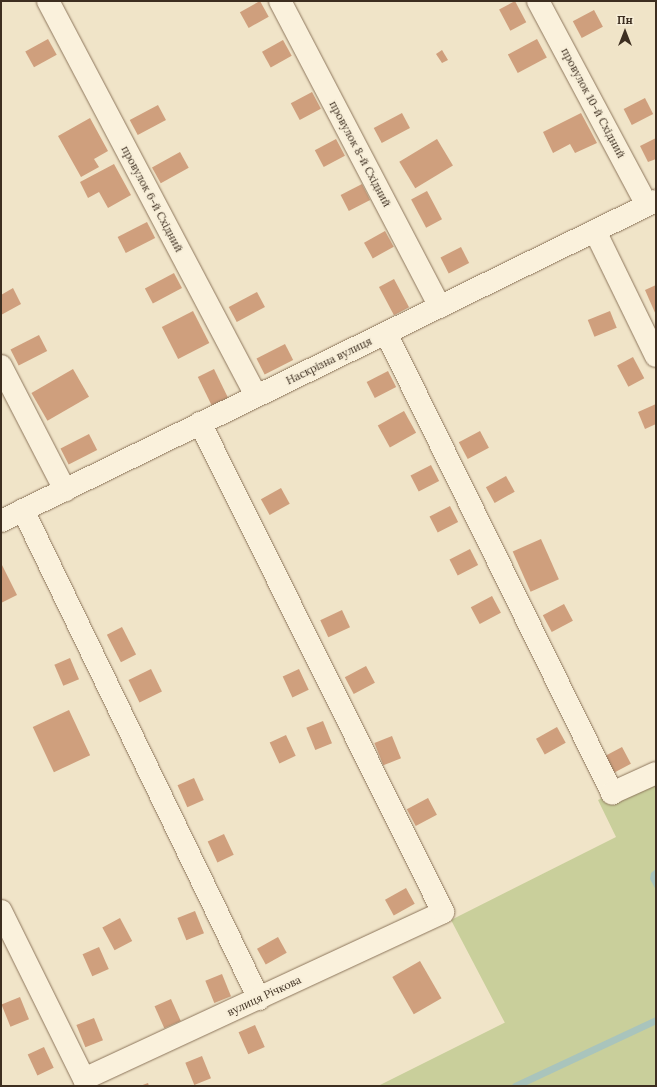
<!DOCTYPE html>
<html>
<head>
<meta charset="utf-8">
<style>
  body { margin:0 }
  #map { position:relative; width:657px; height:1087px; overflow:hidden; background:#f0e4c8; font-family:Lora,serif }
  div>[style] { position:absolute }
  .green>* { inset:0; background:#c9cf9b }
  .water>* { inset:0; background:#a9c4bc }
  .stream>* { height:7px; margin:-3.5px; padding:0 3.5px; transform-origin:3.5px; border-radius:3.5px; background:#a9c4bc }
  .building>* { inset:0; background:#cf9f7d; transform-origin:0 0 }
  .roads { filter:drop-shadow(0 0 1px #8d765c) drop-shadow(0 0 1px #8d765c) }
  .minor>* { height:22px; margin:-11px; padding:0 11px; transform-origin:11px; border-radius:11px; background:#faf1dc }
  span { translate:-50% -50%; white-space:nowrap; text-align:center; line-height:1.15; -webkit-text-stroke:3.5px #f7eed8; paint-order:stroke }
  .street-label { font-size:11px; color:#3d2e20 }
  .frame { position:absolute; inset:0; border:2px solid #3d2e20; pointer-events:none }
  .north { position:absolute; left:605px; top:12px; width:40px; height:40px; -webkit-text-stroke:3px #f7eed8; paint-order:stroke; rotate:0deg; font-size:11px; font-weight:700; line-height:16px; text-align:center; color:#3d2e20 }
  .north::after { content:''; display:block; margin:auto; width:14px; height:18px; background:#3d2e20; clip-path:polygon(50% 0,100% 100%,50% 72%,0 100%) }
</style>
</head>
<body>
<div id="map">
  <div class="green">
    <div style="clip-path:polygon(656px 773px,656px 1086px,378px 1086px,510px 1020px,505px 1023px,451px 920px,616px 837px,598px 800px)"></div>
  </div>
  <div class="water">
    <div style="clip-path:polygon(656px 869px,656px 890px,650px 879px,651px 873px)"></div>
  </div>
  <div class="stream">
    <div style="left:515px;top:1086px;width:156px;rotate:-25.1deg"></div>
  </div>
  <div class="building">
    <div style="left:260px;top:1px;width:18px;height:23px;rotate:61deg"></div>
    <div style="left:515px;top:1px;width:24px;height:18px;rotate:62deg"></div>
    <div style="left:594px;top:10px;width:19px;height:24px;rotate:62deg"></div>
    <div style="left:48px;top:39px;width:18px;height:26px;rotate:61deg"></div>
    <div style="left:537px;top:39px;width:21px;height:33px;rotate:62deg"></div>
    <div style="left:283px;top:40px;width:18px;height:24px;rotate:61deg"></div>
    <div style="clip-path:polygon(442px 50px,448px 60px,442px 63px,436px 54px)"></div>
    <div style="left:312px;top:92px;width:19px;height:24px;rotate:62deg"></div>
    <div style="left:645px;top:98px;width:18px;height:24px;rotate:63deg"></div>
    <div style="left:158px;top:105px;width:17px;height:32px;rotate:62deg"></div>
    <div style="left:402px;top:113px;width:17px;height:32px;rotate:62deg"></div>
    <div style="clip-path:polygon(581px 113px,597px 143px,575px 153px,570px 144px,553px 153px,543px 132px)"></div>
    <div style="clip-path:polygon(90px 118px,108px 151px,94px 159px,99px 167px,81px 177px,58px 136px)"></div>
    <div style="clip-path:polygon(656px 138px,656px 159px,648px 162px,640px 146px)"></div>
    <div style="left:336px;top:139px;width:19px;height:24px;rotate:62deg"></div>
    <div style="left:437px;top:139px;width:31px;height:44px;rotate:59deg"></div>
    <div style="left:180px;top:152px;width:18px;height:32px;rotate:61deg"></div>
    <div style="clip-path:polygon(114px 164px,131px 195px,108px 208px,99px 192px,88px 198px,80px 182px)"></div>
    <div style="left:362px;top:184px;width:18px;height:24px;rotate:63deg"></div>
    <div style="left:427px;top:191px;width:32px;height:18px;rotate:62deg"></div>
    <div style="left:147px;top:222px;width:18px;height:33px;rotate:63deg"></div>
    <div style="left:385px;top:231px;width:18px;height:24px;rotate:61deg"></div>
    <div style="left:461px;top:247px;width:18px;height:23px;rotate:63deg"></div>
    <div style="left:174px;top:273px;width:17px;height:33px;rotate:62deg"></div>
    <div style="left:394px;top:279px;width:32px;height:17px;rotate:62deg"></div>
    <div style="clip-path:polygon(656px 285px,656px 315px,645px 290px)"></div>
    <div style="clip-path:polygon(13px 288px,21px 304px,1px 315px,1px 295px)"></div>
    <div style="left:257px;top:292px;width:17px;height:32px;rotate:62deg"></div>
    <div style="left:193px;top:311px;width:36px;height:35px;rotate:63deg"></div>
    <div style="left:610px;top:311px;width:18px;height:24px;rotate:68deg"></div>
    <div style="left:39px;top:335px;width:18px;height:32px;rotate:63deg"></div>
    <div style="left:285px;top:344px;width:18px;height:32px;rotate:63deg"></div>
    <div style="left:633px;top:357px;width:24px;height:18px;rotate:62deg"></div>
    <div style="left:73px;top:369px;width:32px;height:48px;rotate:60deg"></div>
    <div style="left:214px;top:369px;width:32px;height:18px;rotate:64deg"></div>
    <div style="left:388px;top:371px;width:18px;height:24px;rotate:63deg"></div>
    <div style="clip-path:polygon(656px 404px,656px 424px,645px 429px,638px 412px)"></div>
    <div style="left:404px;top:411px;width:25px;height:30px;rotate:61deg"></div>
    <div style="left:480px;top:431px;width:19px;height:24px;rotate:62deg"></div>
    <div style="left:89px;top:434px;width:18px;height:32px;rotate:63deg"></div>
    <div style="left:431px;top:465px;width:18px;height:23px;rotate:63deg"></div>
    <div style="left:506px;top:476px;width:18px;height:23px;rotate:61deg"></div>
    <div style="left:281px;top:488px;width:18px;height:23px;rotate:61deg"></div>
    <div style="left:450px;top:506px;width:18px;height:23px;rotate:63deg"></div>
    <div style="left:541px;top:539px;width:44px;height:31px;rotate:66deg"></div>
    <div style="left:470px;top:549px;width:18px;height:23px;rotate:63deg"></div>
    <div style="clip-path:polygon(1px 563px,17px 595px,1px 603px)"></div>
    <div style="left:492px;top:596px;width:19px;height:24px;rotate:62deg"></div>
    <div style="left:564px;top:604px;width:19px;height:24px;rotate:62deg"></div>
    <div style="left:342px;top:610px;width:19px;height:24px;rotate:65deg"></div>
    <div style="left:122px;top:627px;width:31px;height:17px;rotate:63deg"></div>
    <div style="left:70px;top:658px;width:23px;height:17px;rotate:67deg"></div>
    <div style="left:366px;top:666px;width:19px;height:24px;rotate:62deg"></div>
    <div style="left:151px;top:669px;width:25px;height:25px;rotate:64deg"></div>
    <div style="left:299px;top:669px;width:23px;height:18px;rotate:65deg"></div>
    <div style="left:69px;top:710px;width:50px;height:40px;rotate:65deg"></div>
    <div style="left:323px;top:721px;width:24px;height:18px;rotate:68deg"></div>
    <div style="left:557px;top:727px;width:18px;height:24px;rotate:61deg"></div>
    <div style="left:286px;top:735px;width:23px;height:18px;rotate:65deg"></div>
    <div style="left:392px;top:736px;width:24px;height:19px;rotate:68deg"></div>
    <div style="left:622px;top:747px;width:19px;height:24px;rotate:62deg"></div>
    <div style="left:194px;top:778px;width:24px;height:18px;rotate:66deg"></div>
    <div style="left:428px;top:798px;width:19px;height:24px;rotate:62deg"></div>
    <div style="left:224px;top:834px;width:23px;height:18px;rotate:65deg"></div>
    <div style="left:406px;top:888px;width:18px;height:24px;rotate:61deg"></div>
    <div style="left:195px;top:911px;width:24px;height:19px;rotate:68deg"></div>
    <div style="left:120px;top:918px;width:26px;height:20px;rotate:62deg"></div>
    <div style="left:278px;top:937px;width:18px;height:24px;rotate:61deg"></div>
    <div style="left:99px;top:947px;width:24px;height:18px;rotate:66deg"></div>
    <div style="left:420px;top:961px;width:43px;height:32px;rotate:60deg"></div>
    <div style="left:222px;top:974px;width:24px;height:18px;rotate:68deg"></div>
    <div style="left:20px;top:997px;width:24px;height:20px;rotate:68deg"></div>
    <div style="left:171px;top:999px;width:24px;height:18px;rotate:66deg"></div>
    <div style="left:94px;top:1018px;width:24px;height:19px;rotate:68deg"></div>
    <div style="left:255px;top:1025px;width:24px;height:18px;rotate:66deg"></div>
    <div style="left:44px;top:1047px;width:23px;height:18px;rotate:65deg"></div>
    <div style="left:202px;top:1056px;width:24px;height:18px;rotate:68deg"></div>
    <div style="clip-path:polygon(148px 1083px,149px 1086px,140px 1086px)"></div>
  </div>
  <div class="roads">
    <div class="minor">
      <div style="left:48px;top:1px;width:446px;rotate:62.2deg"></div>
      <div style="left:280px;top:1px;width:345px;rotate:62.4deg"></div>
      <div style="left:538px;top:1px;width:231px;rotate:61.9deg"></div>
      <div style="left:595px;top:231px;width:139px;rotate:64deg"></div>
      <div style="left:386px;top:333px;width:513px;rotate:63.83deg"></div>
      <div style="left:612px;top:793px;width:48px;rotate:-24.4deg"></div>
      <div style="left:1px;top:366px;width:140px;rotate:62.7deg"></div>
      <div style="left:23px;top:510px;width:543px;rotate:64.24deg"></div>
      <div style="left:1px;top:521px;width:729px;rotate:-26.04deg"></div>
      <div style="left:1px;top:911px;width:187px;rotate:63.7deg"></div>
      <div style="left:84px;top:1079px;width:396px;rotate:-24.9deg"></div>
      <div style="left:443px;top:912px;width:546px;rotate:-116.42deg"></div>
    </div>
  </div>
  <div class="street-label">
    <span style="left:593px;top:103px;rotate:62deg">провулок 10-й Східний</span>
    <span style="left:360px;top:154px;rotate:62deg">провулок 8-й Східний</span>
    <span style="left:152px;top:199px;rotate:62deg">провулок 6-й Східний</span>
    <span style="left:329px;top:361px;rotate:-26deg">Наскрізна вулиця</span>
    <span style="left:264px;top:996px;rotate:-25deg">вулиця Річкова</span>
  </div>
  <div class="frame"></div>
  <div class="north">Пн</div>
</div>
</body>
</html>
